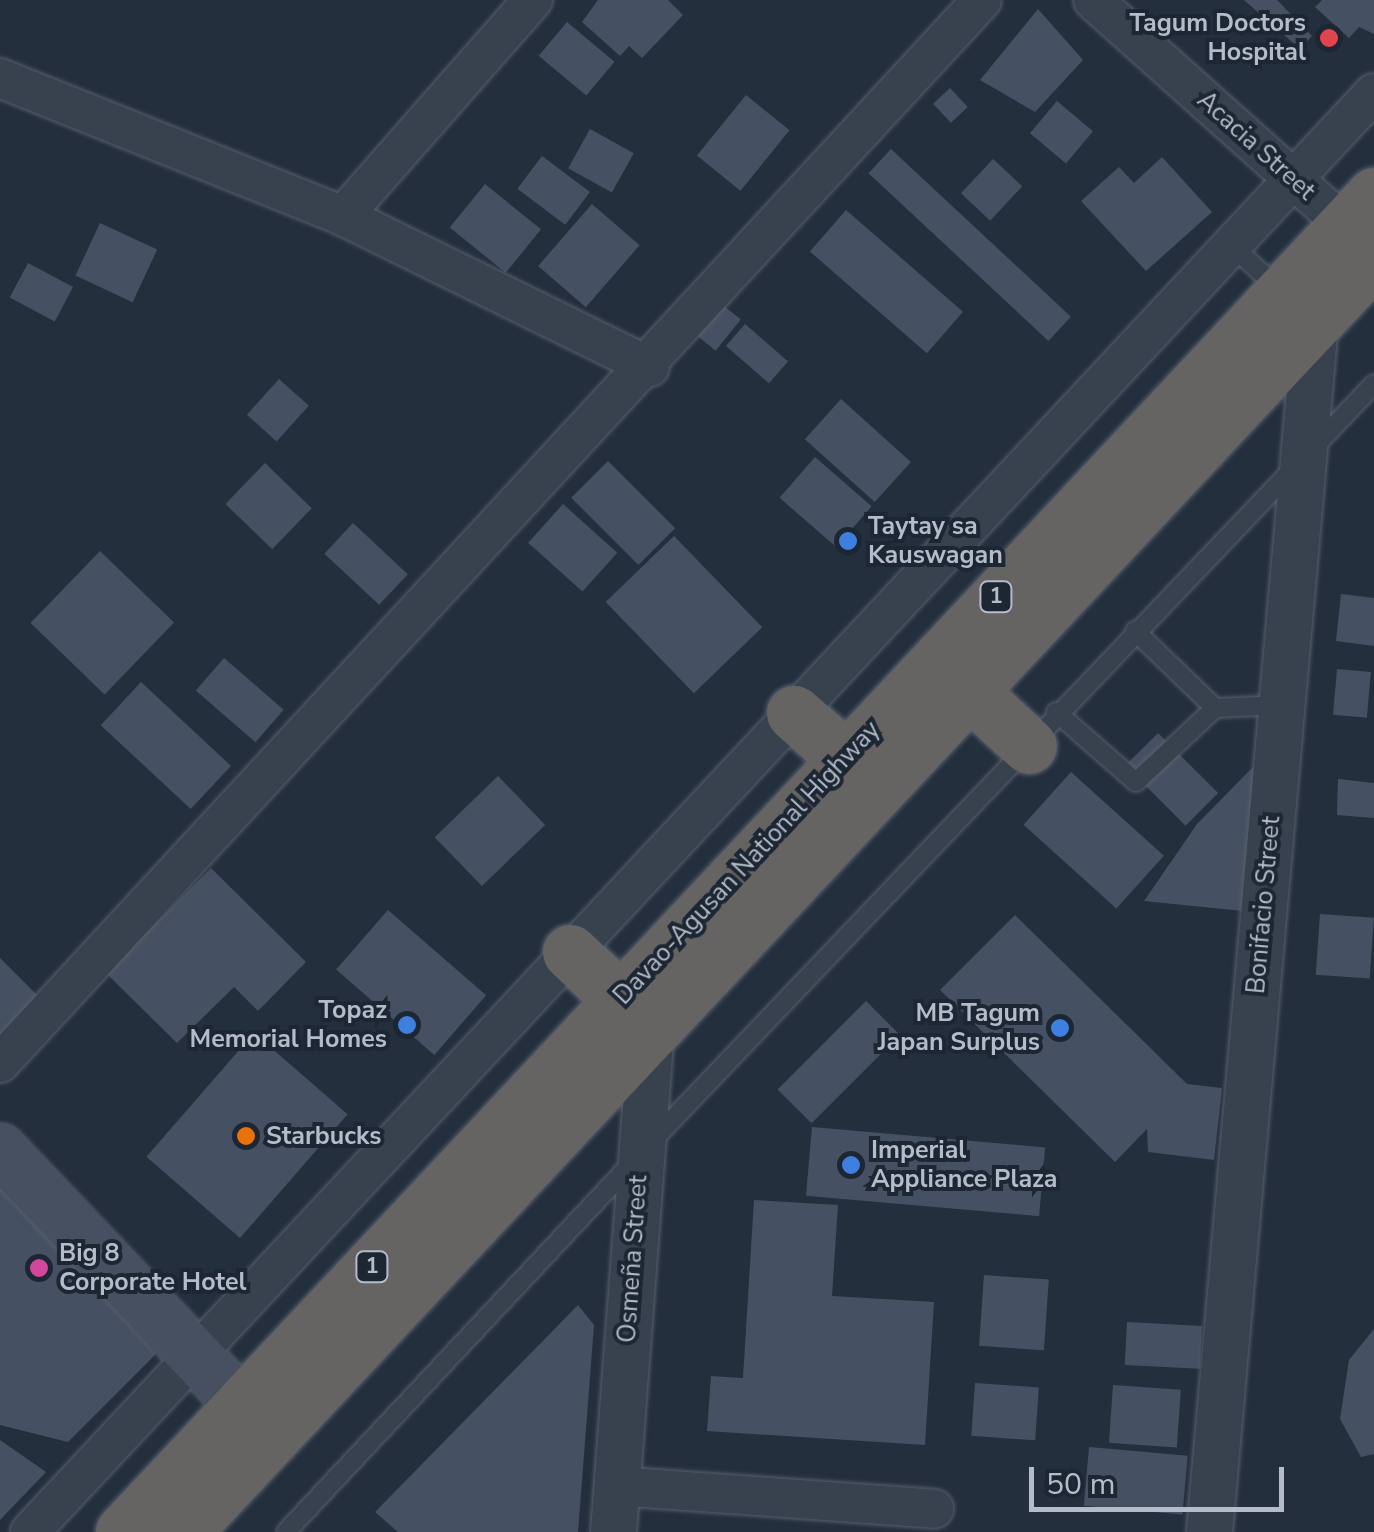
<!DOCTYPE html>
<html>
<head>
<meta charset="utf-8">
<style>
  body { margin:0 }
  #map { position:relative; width:1374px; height:1532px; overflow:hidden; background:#242f3e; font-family:"Nunito Sans",sans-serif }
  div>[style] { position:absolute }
  .building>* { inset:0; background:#455162; transform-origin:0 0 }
  .roads { filter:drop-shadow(0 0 2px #565f6c) drop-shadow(0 0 2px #565f6c) }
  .service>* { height:18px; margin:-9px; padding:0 9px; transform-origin:9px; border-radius:9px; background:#38414e }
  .minor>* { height:38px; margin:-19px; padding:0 19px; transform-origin:19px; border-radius:19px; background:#38414e }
  .tertiary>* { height:45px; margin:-22.5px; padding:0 22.5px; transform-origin:22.5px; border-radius:22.5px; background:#38414e }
  .secondary>* { height:52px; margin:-26px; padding:0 26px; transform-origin:26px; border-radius:26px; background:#465061 }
  .trunk>* { height:55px; margin:-27.5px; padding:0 27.5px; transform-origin:27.5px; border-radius:27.5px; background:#656462 }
  .dots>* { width:28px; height:28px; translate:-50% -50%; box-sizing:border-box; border:5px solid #1d2633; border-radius:50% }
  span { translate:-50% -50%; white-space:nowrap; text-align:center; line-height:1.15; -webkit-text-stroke:8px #1d2633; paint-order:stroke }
  .shield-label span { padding:2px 8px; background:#1d2633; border:2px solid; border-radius:8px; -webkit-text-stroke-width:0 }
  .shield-label { font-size:22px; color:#b4bcc9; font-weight:700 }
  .poi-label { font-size:25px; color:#b4bcc9; font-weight:700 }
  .right { translate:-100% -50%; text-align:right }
  .left { translate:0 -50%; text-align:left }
  .street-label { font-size:25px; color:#b4bcc9 }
  .scale { position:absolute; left:1029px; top:1467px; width:255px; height:45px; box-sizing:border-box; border:5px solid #b4bcc9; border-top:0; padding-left:12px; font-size:30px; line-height:35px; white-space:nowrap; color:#b4bcc9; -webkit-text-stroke:8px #1d2633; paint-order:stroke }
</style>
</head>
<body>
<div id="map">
  <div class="building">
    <div style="clip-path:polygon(598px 0,668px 0,683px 15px,642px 58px,629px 46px,620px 56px,582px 22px)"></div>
    <div style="clip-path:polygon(1244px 0,1277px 0,1312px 36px,1300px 49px)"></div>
    <div style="clip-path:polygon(1322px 0,1374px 0,1374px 34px,1359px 27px,1349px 38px,1315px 7px)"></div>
    <div style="clip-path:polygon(1038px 9px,1083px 60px,1035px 112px,980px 80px)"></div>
    <div style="left:567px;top:22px;width:62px;height:44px;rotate:40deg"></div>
    <div style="left:950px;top:88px;width:26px;height:23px;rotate:47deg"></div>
    <div style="left:746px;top:95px;width:56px;height:78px;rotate:39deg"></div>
    <div style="left:1057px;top:101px;width:47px;height:42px;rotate:40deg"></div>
    <div style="left:590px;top:129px;width:50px;height:45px;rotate:29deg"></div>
    <div style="left:891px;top:149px;width:246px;height:33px;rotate:43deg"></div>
    <div style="left:542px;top:156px;width:60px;height:41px;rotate:37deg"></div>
    <div style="clip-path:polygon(1162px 157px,1212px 212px,1146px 271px,1081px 201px,1119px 167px,1134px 183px)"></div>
    <div style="left:993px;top:159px;width:40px;height:47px;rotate:43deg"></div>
    <div style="left:485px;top:184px;width:72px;height:56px;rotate:39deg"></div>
    <div style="left:592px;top:204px;width:63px;height:82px;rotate:41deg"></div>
    <div style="left:846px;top:210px;width:155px;height:55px;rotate:41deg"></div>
    <div style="left:100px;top:223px;width:63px;height:58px;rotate:25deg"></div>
    <div style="left:28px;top:263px;width:51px;height:39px;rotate:28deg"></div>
    <div style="left:719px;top:302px;width:28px;height:40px;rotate:39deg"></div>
    <div style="left:745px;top:324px;width:57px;height:29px;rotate:41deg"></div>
    <div style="left:279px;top:379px;width:40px;height:48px;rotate:42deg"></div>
    <div style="left:841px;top:399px;width:94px;height:54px;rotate:42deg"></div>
    <div style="left:815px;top:457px;width:75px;height:54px;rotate:41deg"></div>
    <div style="left:608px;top:461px;width:95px;height:52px;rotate:45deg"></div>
    <div style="left:265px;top:463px;width:65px;height:57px;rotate:44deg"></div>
    <div style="left:563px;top:504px;width:73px;height:52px;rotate:42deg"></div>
    <div style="left:353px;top:523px;width:75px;height:42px;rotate:43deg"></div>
    <div style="left:674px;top:536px;width:127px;height:95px;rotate:46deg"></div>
    <div style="left:100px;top:551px;width:103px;height:100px;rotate:44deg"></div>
    <div style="clip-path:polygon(1341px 594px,1374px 598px,1374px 646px,1336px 641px)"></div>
    <div style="left:224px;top:658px;width:79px;height:43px;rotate:41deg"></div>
    <div style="left:1337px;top:669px;width:34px;height:46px;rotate:5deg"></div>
    <div style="left:141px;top:682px;width:123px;height:59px;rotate:43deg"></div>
    <div style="left:1158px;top:733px;width:85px;height:46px;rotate:45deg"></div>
    <div style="clip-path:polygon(1254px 766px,1243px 911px,1144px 901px,1197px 824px)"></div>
    <div style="left:1071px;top:772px;width:125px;height:71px;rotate:42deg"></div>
    <div style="left:498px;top:776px;width:68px;height:88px;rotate:46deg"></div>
    <div style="clip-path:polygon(1338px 779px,1374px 783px,1374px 818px,1337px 815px)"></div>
    <div style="clip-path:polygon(211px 868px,306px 962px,258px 1011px,234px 987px,177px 1043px,106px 973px)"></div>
    <div style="left:388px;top:910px;width:130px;height:79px;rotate:41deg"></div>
    <div style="left:1320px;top:914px;width:54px;height:61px;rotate:4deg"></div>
    <div style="clip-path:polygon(1015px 915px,1187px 1084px,1222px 1088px,1214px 1160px,1148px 1152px,1147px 1129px,1115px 1162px,940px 990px)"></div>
    <div style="clip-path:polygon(0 958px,41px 999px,0 1040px)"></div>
    <div style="left:866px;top:1001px;width:48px;height:125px;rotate:45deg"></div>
    <div style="left:254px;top:1033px;width:124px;height:164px;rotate:41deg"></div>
    <div style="left:812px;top:1127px;width:234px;height:69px;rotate:5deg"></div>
    <div style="clip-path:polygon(0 1182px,156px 1354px,68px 1442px,0 1425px)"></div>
    <div style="clip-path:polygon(754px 1200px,838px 1205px,832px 1296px,934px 1302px,925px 1445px,707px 1431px,711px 1376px,743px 1378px)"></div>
    <div style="left:984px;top:1275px;width:65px;height:71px;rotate:4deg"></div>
    <div style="clip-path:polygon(578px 1305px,594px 1325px,578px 1532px,398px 1532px,375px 1512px)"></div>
    <div style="left:1127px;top:1322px;width:75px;height:43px;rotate:3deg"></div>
    <div style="clip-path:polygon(1374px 1329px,1374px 1454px,1361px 1457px,1340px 1419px,1349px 1360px)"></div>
    <div style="left:975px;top:1383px;width:64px;height:53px;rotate:4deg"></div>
    <div style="left:1113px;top:1385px;width:68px;height:58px;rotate:4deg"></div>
    <div style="clip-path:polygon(0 1440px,46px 1472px,0 1520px)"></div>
    <div style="left:1089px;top:1447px;width:99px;height:59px;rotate:5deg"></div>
  </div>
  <div class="roads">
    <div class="service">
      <div style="left:1233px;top:247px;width:59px;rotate:42.3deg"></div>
      <div style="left:1314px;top:447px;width:87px;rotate:-46.4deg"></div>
      <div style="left:1135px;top:631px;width:111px;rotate:43.9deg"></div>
      <div style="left:1056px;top:712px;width:106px;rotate:41.2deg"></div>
      <div style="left:1136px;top:782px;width:108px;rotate:-43.1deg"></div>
      <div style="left:1215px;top:708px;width:66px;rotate:-2.6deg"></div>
      <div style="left:652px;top:1141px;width:929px;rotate:-46.35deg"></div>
      <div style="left:286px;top:1532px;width:504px;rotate:-46.85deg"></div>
    </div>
    <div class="minor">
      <div style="left:1093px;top:0;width:360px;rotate:41.8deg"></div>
      <div style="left:0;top:78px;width:370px;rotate:21.9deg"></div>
      <div style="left:343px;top:216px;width:342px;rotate:26.2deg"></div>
      <div style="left:343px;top:216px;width:288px;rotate:-48.7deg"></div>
      <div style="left:0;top:1063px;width:1447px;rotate:-47.27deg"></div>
      <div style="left:616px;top:1486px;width:319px;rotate:4.1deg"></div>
      <div style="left:30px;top:1532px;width:1969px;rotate:-46.96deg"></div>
    </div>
    <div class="tertiary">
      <div style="left:613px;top:1532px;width:505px;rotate:-85.69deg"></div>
      <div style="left:651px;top:1028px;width:12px;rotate:-138deg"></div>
      <div style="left:1209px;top:1532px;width:1215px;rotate:-84.99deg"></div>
      <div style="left:1315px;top:322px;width:13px;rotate:-138deg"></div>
    </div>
    <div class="secondary">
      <div style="left:0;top:1150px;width:353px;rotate:46.5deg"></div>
    </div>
    <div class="trunk">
      <div style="left:969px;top:691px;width:81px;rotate:42.5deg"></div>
      <div style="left:794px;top:713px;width:68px;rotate:41.4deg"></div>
      <div style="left:570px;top:952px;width:69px;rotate:43.2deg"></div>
      <div style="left:123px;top:1532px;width:1831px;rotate:-46.9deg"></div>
      <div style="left:183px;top:1532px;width:1743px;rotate:-46.91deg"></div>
    </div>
  </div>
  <div class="dots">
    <div style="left:1329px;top:38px;background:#e0444e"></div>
    <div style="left:848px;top:541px;background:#3f7fe0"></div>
    <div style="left:407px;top:1025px;background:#3f7fe0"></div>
    <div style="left:1060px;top:1028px;background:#3f7fe0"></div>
    <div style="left:246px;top:1136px;background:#e8710a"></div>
    <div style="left:851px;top:1165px;background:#3f7fe0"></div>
    <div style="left:39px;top:1268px;background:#d1479c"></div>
  </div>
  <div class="shield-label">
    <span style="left:996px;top:597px">1</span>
    <span style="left:372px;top:1267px">1</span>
  </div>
  <div class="poi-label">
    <span class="right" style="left:1306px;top:38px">Tagum Doctors<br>Hospital</span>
    <span class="left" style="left:868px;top:541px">Taytay sa<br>Kauswagan</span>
    <span class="right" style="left:387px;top:1025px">Topaz<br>Memorial Homes</span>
    <span class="right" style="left:1040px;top:1028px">MB Tagum<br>Japan Surplus</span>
    <span class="left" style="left:266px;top:1136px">Starbucks</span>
    <span class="left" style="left:871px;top:1165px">Imperial<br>Appliance Plaza</span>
    <span class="left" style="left:59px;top:1268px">Big 8<br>Corporate Hotel</span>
  </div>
  <div class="street-label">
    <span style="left:1256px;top:146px;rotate:42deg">Acacia Street</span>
    <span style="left:747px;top:863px;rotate:-47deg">Davao-Agusan National Highway</span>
    <span style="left:1264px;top:905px;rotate:-85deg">Bonifacio Street</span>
    <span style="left:633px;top:1259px;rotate:-86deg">Osmeña Street</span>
  </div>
  <div class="scale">50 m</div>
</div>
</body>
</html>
